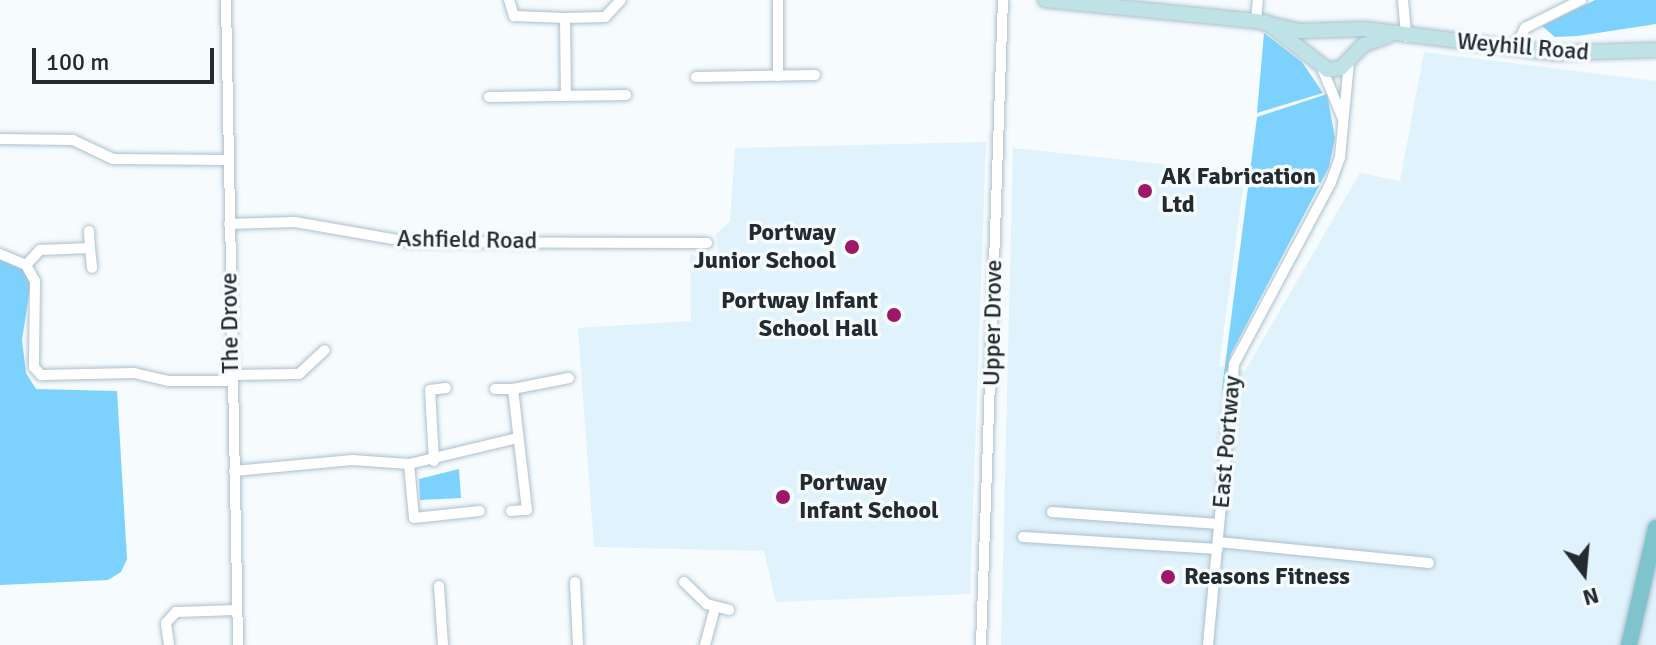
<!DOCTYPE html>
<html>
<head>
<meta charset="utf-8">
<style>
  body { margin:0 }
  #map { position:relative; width:1656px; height:645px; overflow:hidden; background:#f6fbfd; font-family:Signika,sans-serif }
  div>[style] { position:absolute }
  .built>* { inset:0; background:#e0f2fc }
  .green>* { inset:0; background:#7cd2fd }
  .roads { filter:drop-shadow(0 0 2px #abc0cc) drop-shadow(0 0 2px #abc0cc) }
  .street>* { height:10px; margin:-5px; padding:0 5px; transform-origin:5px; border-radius:5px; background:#fff }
  .secondary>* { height:14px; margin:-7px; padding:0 7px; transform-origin:7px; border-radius:7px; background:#bfe2e6 }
  .primary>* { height:16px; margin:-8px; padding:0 8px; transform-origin:8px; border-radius:8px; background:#7fc4cd }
  .dots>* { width:22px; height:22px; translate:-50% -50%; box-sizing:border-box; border:4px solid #f6fbfd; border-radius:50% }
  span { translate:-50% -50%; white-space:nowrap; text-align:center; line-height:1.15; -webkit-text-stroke:7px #f6fbfd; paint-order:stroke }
  .street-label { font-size:24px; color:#232b30 }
  .poi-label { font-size:24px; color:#232b30; font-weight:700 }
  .left { translate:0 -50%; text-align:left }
  .right { translate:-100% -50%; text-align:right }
  .north { position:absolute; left:1544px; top:533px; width:80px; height:80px; -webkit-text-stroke:6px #f6fbfd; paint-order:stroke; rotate:164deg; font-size:22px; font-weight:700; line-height:32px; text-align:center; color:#232b30 }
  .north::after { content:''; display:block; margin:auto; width:28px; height:36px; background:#232b30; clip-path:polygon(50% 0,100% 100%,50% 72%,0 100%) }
  .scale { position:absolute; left:32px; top:48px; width:182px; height:36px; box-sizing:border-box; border:4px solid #232b30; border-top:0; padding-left:10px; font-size:24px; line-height:28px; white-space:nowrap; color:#232b30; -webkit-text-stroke:6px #f6fbfd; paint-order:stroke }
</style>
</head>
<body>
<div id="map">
  <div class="built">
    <div style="clip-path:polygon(1424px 52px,1656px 81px,1656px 645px,1001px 645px,1013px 148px,1245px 173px,1219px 366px,1244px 372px,1360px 173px,1400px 181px)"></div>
    <div style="clip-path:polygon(986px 142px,970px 594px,776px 602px,764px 551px,594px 547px,578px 328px,691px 321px,690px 254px,707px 260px,718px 251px,716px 234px,730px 221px,735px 148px)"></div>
  </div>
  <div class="green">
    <div style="clip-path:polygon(1595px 0,1656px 0,1656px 24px,1578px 36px,1555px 37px,1542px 26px)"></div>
    <div style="clip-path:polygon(1264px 33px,1302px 62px,1323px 93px,1257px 113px)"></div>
    <div style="clip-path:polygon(1327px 94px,1335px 138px,1329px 167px,1231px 354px,1221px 397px,1257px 117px)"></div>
    <div style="clip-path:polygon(0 259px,22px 267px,31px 282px,22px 340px,26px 373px,36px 389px,117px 391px,127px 559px,121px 572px,108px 580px,0 585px)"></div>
    <div style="clip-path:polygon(459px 469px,461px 498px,420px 500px,419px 479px)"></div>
  </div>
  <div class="roads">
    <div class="street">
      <div style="left:226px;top:0;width:645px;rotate:88.93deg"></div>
      <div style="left:509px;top:0;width:17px;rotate:73deg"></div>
      <div style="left:514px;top:16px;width:51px;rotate:2.2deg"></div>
      <div style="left:565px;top:18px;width:40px;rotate:-1.4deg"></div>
      <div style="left:605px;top:17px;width:23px;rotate:-47deg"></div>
      <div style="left:778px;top:0;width:76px;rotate:90deg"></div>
      <div style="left:1403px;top:0;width:37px;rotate:85deg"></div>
      <div style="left:565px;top:18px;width:78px;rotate:89.3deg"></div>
      <div style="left:1256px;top:21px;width:21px;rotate:-85deg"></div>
      <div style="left:1514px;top:49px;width:24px;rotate:-62deg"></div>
      <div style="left:1525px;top:28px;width:63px;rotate:-26.6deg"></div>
      <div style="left:1322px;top:68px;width:55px;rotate:67.6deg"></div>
      <div style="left:696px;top:77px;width:119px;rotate:-1deg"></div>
      <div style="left:489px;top:97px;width:137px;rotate:-0.8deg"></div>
      <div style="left:0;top:139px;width:73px;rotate:0.8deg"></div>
      <div style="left:73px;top:140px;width:44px;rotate:25.4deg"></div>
      <div style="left:113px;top:159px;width:114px;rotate:0.5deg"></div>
      <div style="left:229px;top:224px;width:66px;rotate:-1.7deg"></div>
      <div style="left:295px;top:222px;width:117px;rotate:9.9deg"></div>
      <div style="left:410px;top:242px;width:297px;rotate:0.2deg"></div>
      <div style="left:89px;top:231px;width:17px;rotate:87deg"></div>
      <div style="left:0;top:254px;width:28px;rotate:23deg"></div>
      <div style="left:26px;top:265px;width:21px;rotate:-47deg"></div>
      <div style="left:40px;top:250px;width:50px;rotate:-2.3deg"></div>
      <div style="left:90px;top:248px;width:20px;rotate:84deg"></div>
      <div style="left:26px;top:265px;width:18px;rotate:61deg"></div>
      <div style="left:35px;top:281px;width:86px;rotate:90.7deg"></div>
      <div style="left:34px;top:367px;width:11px;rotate:49deg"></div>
      <div style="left:41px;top:375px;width:93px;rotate:-1.2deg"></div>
      <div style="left:134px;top:373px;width:36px;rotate:13deg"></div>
      <div style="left:169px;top:381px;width:63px"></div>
      <div style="left:231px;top:375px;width:68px;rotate:-0.8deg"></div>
      <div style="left:299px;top:374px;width:35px;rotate:-43deg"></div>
      <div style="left:495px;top:389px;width:18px"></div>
      <div style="left:434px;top:461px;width:71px;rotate:-93.2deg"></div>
      <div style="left:430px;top:390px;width:16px;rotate:-7deg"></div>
      <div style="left:409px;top:464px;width:54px;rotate:84.7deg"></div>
      <div style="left:414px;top:518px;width:66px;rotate:-6.1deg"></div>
      <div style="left:234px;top:471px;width:119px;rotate:-5.3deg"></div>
      <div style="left:352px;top:460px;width:57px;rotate:4deg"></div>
      <div style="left:409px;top:464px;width:111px;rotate:-13.5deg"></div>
      <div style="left:511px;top:511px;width:16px;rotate:-4deg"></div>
      <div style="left:527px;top:510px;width:122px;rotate:-96.6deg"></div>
      <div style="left:513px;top:389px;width:57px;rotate:-11.1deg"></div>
      <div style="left:1052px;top:512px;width:167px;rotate:4.1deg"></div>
      <div style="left:1023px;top:537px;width:195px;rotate:3.5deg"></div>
      <div style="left:1218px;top:542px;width:212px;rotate:5.7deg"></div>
      <div style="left:575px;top:582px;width:63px;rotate:87.3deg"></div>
      <div style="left:684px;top:582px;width:32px;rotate:44deg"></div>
      <div style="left:707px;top:604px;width:23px;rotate:15deg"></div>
      <div style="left:439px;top:586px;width:59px;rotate:86.1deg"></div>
      <div style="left:169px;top:645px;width:22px;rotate:-98deg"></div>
      <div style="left:166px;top:623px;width:15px;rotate:-48deg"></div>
      <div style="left:176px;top:612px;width:61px;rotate:-1.9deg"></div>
      <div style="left:705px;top:645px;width:38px;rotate:-75deg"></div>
      <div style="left:981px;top:645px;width:645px;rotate:-88.05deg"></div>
      <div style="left:1208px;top:645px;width:282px;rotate:-84.7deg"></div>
      <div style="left:1234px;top:364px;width:206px;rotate:-61.9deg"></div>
      <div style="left:1331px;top:182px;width:27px;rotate:-70deg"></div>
      <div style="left:1340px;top:157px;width:96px;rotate:-84.6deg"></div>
    </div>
    <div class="secondary">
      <div style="left:1045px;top:0;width:212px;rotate:5.7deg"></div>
      <div style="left:1256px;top:21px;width:45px;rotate:12.8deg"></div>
      <div style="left:1300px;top:31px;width:65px;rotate:-1.8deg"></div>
      <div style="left:1365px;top:29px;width:193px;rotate:7.2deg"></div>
      <div style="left:1556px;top:53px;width:100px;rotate:-1.7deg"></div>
      <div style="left:1266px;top:22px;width:78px;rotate:37.7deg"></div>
      <div style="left:1328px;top:70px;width:13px;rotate:-9deg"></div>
      <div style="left:1341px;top:68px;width:32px;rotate:-46deg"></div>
      <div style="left:1363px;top:45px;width:27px;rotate:-20deg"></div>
    </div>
    <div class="primary">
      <div style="left:1629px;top:645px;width:120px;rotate:-77deg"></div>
    </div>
  </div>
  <div class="dots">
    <div style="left:1145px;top:191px;background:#9d1869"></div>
    <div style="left:852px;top:247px;background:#9d1869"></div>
    <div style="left:894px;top:315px;background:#9d1869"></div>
    <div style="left:783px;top:497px;background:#9d1869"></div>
    <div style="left:1168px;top:577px;background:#9d1869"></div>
  </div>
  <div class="street-label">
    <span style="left:1523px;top:47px;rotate:5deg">Weyhill Road</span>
    <span style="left:467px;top:240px;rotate:1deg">Ashfield Road</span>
    <span style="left:230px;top:323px;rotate:-91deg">The Drove</span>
    <span style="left:993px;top:323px;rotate:-89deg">Upper Drove</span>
    <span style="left:1227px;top:442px;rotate:-85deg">East Portway</span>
  </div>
  <div class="poi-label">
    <span class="left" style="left:1161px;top:191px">AK Fabrication<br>Ltd</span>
    <span class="right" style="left:836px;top:247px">Portway<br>Junior School</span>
    <span class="right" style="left:878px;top:315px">Portway Infant<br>School Hall</span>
    <span class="left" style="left:799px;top:497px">Portway<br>Infant School</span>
    <span class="left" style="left:1184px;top:577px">Reasons Fitness</span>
  </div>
  <div class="north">N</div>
  <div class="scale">100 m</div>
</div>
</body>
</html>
